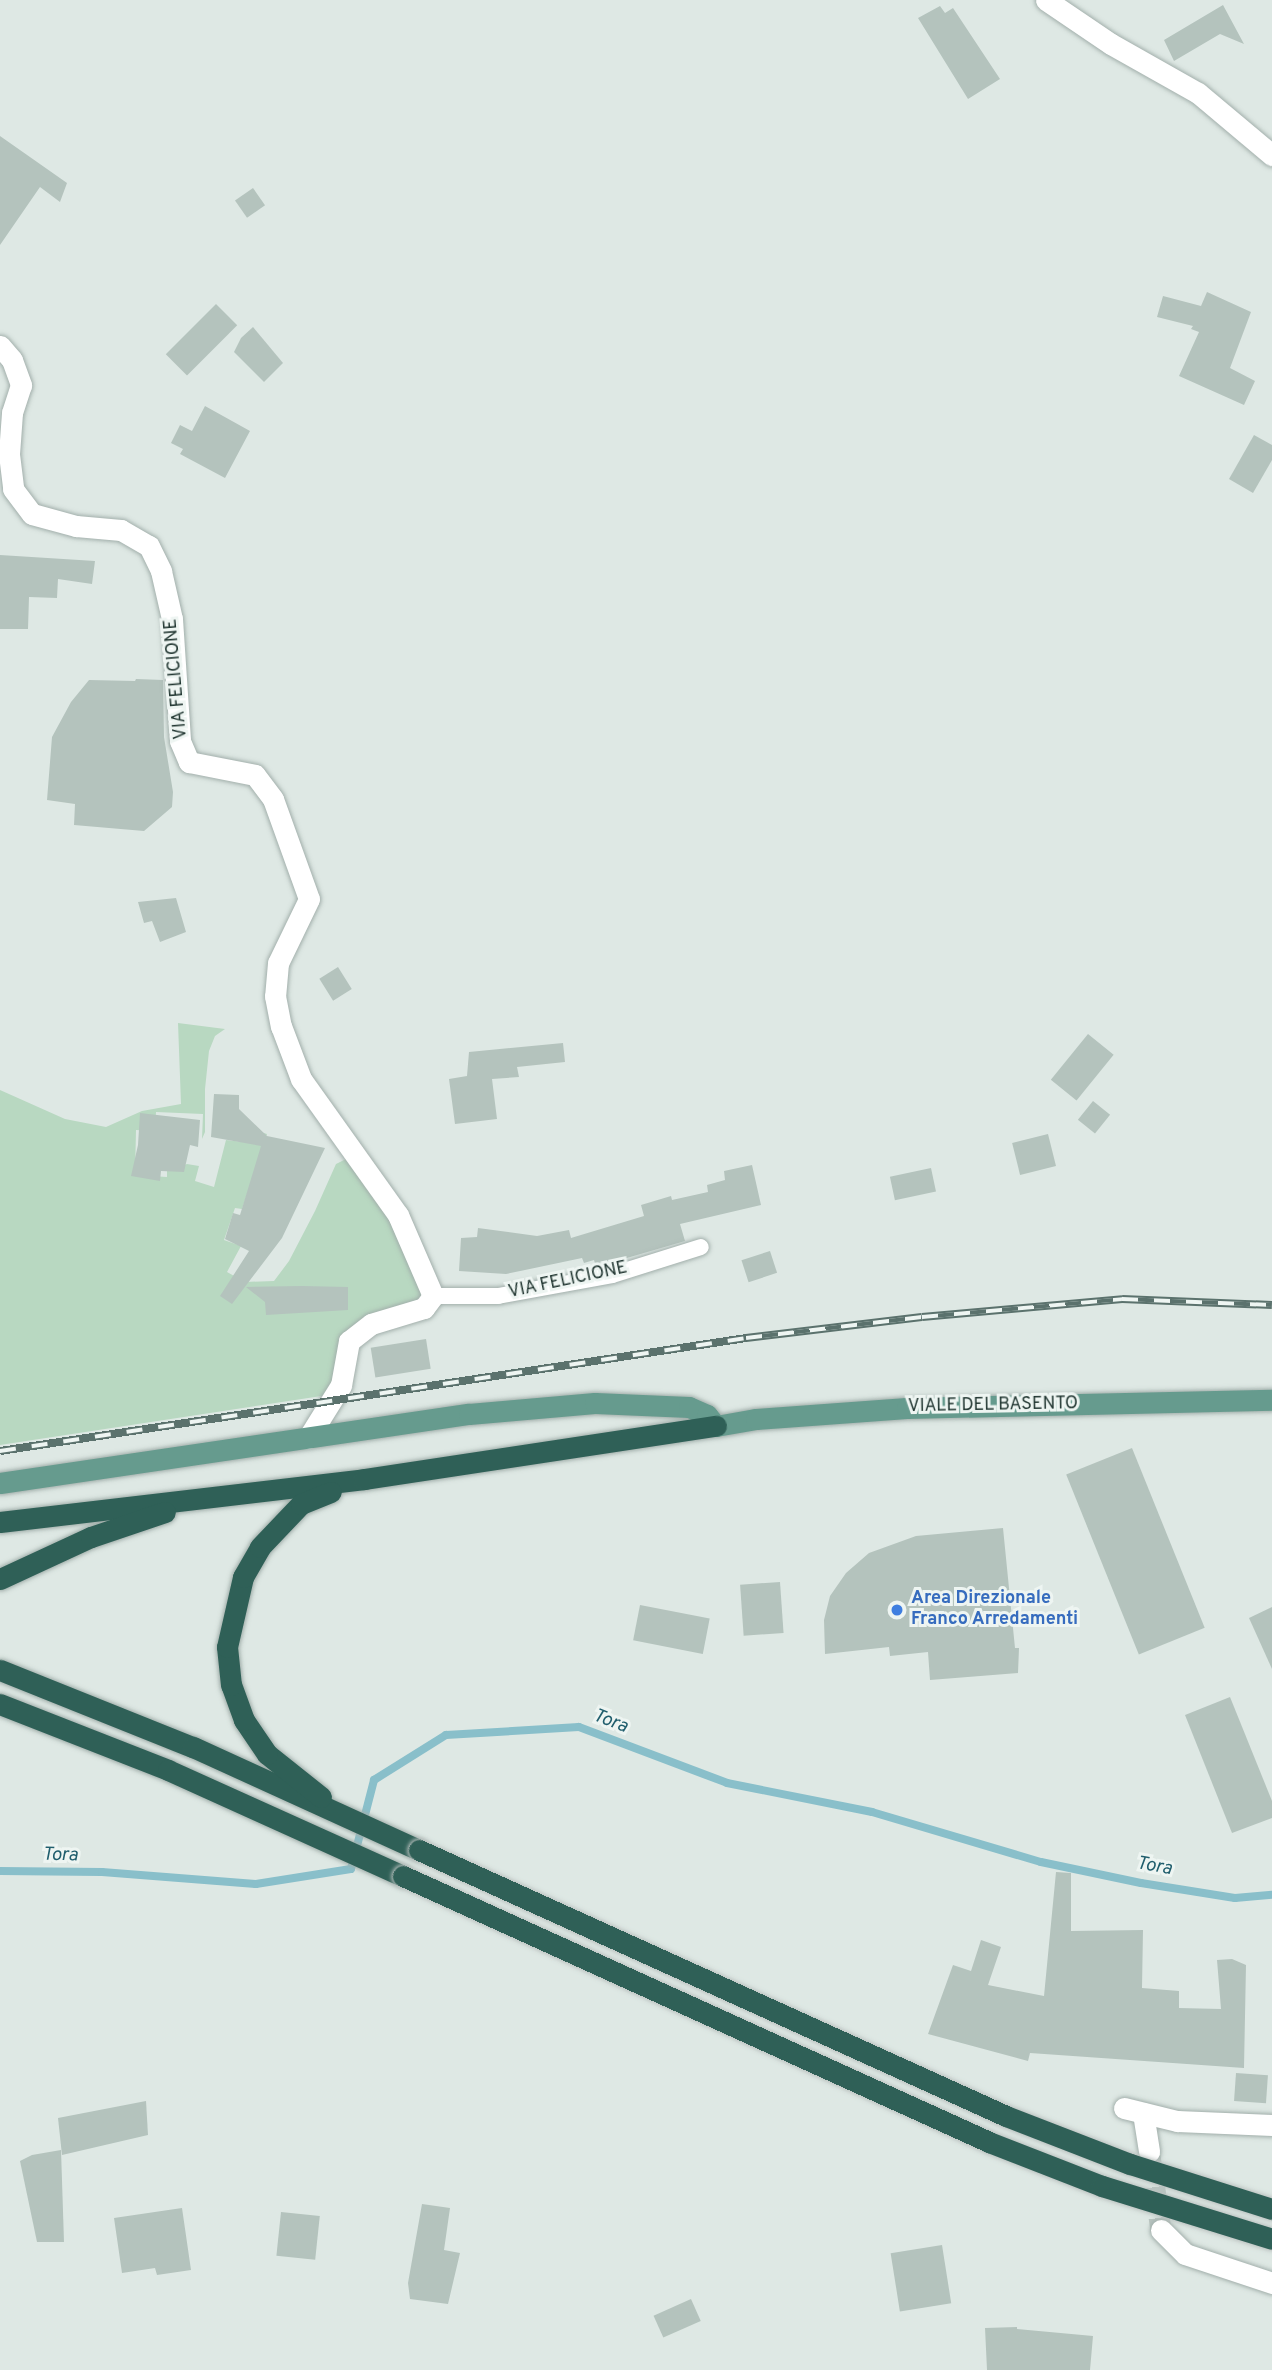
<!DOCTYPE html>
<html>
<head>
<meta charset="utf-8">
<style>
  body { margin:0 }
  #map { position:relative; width:1272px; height:2370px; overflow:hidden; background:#dee8e4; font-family:Overpass,sans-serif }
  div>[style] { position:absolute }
  .green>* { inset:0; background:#b8d8c1 }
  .stream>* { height:8px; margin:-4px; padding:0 4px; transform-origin:4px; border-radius:4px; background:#89bfca }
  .building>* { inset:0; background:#b4c3bd; transform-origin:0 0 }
  .minor-tunnel>* { height:21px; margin-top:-10.5px; transform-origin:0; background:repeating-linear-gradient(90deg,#b8c4c0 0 21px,transparent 0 31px) }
  .roads { filter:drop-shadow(0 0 2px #a2afab) drop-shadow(0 0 2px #a2afab) }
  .service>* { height:16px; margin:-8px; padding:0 8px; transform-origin:8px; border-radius:8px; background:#fff }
  .minor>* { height:21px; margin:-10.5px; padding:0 10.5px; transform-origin:10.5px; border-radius:10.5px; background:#fff }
  .primary>* { height:21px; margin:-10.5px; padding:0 10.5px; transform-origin:10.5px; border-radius:10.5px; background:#669b8e }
  .motorway>* { height:21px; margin:-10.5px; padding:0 10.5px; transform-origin:10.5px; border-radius:10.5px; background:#2f6057 }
  .rail>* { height:8px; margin-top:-4px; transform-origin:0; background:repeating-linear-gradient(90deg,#eef5f2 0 16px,#5b726d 0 32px); box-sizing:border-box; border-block:2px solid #5b726d }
  .bridges { filter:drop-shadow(0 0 2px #bcc3c1) drop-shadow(0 0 2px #bcc3c1) }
  .motorway-bridge>* { height:21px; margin:-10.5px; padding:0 10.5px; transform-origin:10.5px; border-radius:10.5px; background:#2f6057 }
  .dots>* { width:19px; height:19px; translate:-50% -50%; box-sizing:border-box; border:4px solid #eef5f2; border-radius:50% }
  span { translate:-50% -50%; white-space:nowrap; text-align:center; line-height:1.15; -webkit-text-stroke:6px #eef5f2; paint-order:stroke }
  .street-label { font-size:18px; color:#213631 }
  .shop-label { font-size:18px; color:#366cbe; font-weight:700 }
  .left { translate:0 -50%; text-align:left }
  .water-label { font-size:19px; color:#205e6d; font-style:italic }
</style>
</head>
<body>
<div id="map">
  <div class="green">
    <div style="clip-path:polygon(178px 1023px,225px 1029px,215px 1036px,209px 1051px,205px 1089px,205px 1132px,202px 1139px,203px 1114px,156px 1112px,155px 1131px,136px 1130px,135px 1175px,167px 1177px,167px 1171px,187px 1164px,199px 1166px,195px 1181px,214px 1187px,226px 1140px,251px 1143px,257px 1131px,267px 1134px,242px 1209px,235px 1208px,224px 1240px,241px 1246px,227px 1272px,245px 1282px,274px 1281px,289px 1261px,315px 1211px,336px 1164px,348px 1158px,389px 1215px,430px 1296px,363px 1321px,328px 1395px,0 1445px,0 1090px,65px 1119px,106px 1127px,142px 1111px,181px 1104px)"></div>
  </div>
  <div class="stream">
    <div style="left:0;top:1871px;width:102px;rotate:0.6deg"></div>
    <div style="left:102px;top:1872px;width:154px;rotate:4.5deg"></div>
    <div style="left:256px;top:1884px;width:96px;rotate:-9deg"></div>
    <div style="left:351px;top:1869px;width:92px;rotate:-75.5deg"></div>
    <div style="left:374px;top:1780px;width:85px;rotate:-32deg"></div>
    <div style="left:446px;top:1735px;width:133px;rotate:-3.4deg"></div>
    <div style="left:579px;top:1727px;width:158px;rotate:20.7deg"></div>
    <div style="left:727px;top:1783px;width:148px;rotate:11.3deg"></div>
    <div style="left:872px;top:1812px;width:176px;rotate:16.5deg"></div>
    <div style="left:1041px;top:1862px;width:102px;rotate:11.9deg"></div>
    <div style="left:1141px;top:1883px;width:95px;rotate:9.1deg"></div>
    <div style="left:1235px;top:1898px;width:37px;rotate:-5deg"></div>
  </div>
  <div class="building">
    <div style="clip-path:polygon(1223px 5px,1244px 44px,1220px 34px,1174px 61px,1164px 40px)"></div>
    <div style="clip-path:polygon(940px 6px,945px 13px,953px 8px,1000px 79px,968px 99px,918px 18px)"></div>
    <div style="clip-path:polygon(0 136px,67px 183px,60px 202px,40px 187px,0 245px)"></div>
    <div style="left:253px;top:188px;width:21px;height:22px;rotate:55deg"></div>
    <div style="clip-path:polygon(1207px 292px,1251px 312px,1230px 368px,1255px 381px,1244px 405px,1179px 376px,1199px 332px,1191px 329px,1193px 326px,1157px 317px,1163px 296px,1201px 306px)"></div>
    <div style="left:216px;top:304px;width:30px;height:71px;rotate:45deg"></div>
    <div style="clip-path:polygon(253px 327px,283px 363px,264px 382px,234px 352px,241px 338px)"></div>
    <div style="clip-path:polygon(205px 406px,250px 431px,225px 478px,180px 454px,183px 449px,171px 443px,180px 425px,192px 431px)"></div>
    <div style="clip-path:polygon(1254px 435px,1272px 445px,1272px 460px,1253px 493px,1229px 479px)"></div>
    <div style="clip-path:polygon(0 555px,95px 561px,92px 584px,58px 579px,57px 598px,29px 597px,28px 629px,0 629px)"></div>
    <div style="clip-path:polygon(136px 679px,163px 680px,164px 737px,173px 792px,172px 807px,144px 831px,74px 825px,75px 804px,47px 800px,52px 737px,71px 702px,89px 680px,135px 681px)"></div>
    <div style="clip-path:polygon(176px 898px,186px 932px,160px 942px,152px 921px,144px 923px,138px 902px)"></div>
    <div style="left:338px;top:967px;width:26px;height:22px;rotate:58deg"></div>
    <div style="left:1088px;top:1034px;width:33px;height:59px;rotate:39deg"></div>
    <div style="clip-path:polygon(563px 1043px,565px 1062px,517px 1067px,519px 1077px,492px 1079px,497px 1119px,455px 1124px,449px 1079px,467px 1076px,469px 1052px)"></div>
    <div style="clip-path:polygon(214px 1094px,239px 1095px,239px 1109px,267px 1136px,325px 1148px,282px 1238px,232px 1304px,220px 1296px,249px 1251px,225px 1239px,233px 1213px,240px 1215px,261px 1146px,211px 1137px)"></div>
    <div style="left:1093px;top:1101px;width:22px;height:24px;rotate:39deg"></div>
    <div style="clip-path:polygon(140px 1113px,200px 1120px,198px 1147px,190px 1145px,184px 1172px,161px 1171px,160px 1181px,131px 1176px,138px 1145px)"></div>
    <div style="left:1048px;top:1134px;width:33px;height:37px;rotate:76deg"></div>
    <div style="clip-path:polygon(752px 1165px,761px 1205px,680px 1224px,685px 1241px,596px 1267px,594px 1260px,584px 1263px,582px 1258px,506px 1274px,459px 1271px,461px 1238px,477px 1237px,478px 1228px,537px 1236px,569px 1230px,571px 1238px,644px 1216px,641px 1205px,671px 1196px,672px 1200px,708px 1192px,707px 1185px,725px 1180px,724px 1171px)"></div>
    <div style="left:931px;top:1168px;width:24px;height:42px;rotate:78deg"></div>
    <div style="left:770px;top:1251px;width:23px;height:30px;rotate:72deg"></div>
    <div style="clip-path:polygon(302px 1286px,348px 1287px,348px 1310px,266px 1315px,265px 1302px,246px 1287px)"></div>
    <div style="left:426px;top:1339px;width:30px;height:56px;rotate:81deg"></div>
    <div style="left:1132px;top:1448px;width:194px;height:71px;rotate:68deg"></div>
    <div style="clip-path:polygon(1003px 1528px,1015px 1648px,1019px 1648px,1018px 1673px,930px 1680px,928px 1652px,890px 1656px,889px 1647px,825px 1654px,824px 1620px,830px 1596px,846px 1573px,869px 1553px,916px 1536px)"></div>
    <div style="left:780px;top:1582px;width:51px;height:40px;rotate:86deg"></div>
    <div style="left:640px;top:1605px;width:71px;height:36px;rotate:11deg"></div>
    <div style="clip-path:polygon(1272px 1607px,1272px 1669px,1249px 1618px)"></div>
    <div style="clip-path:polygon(1230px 1697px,1272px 1801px,1272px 1818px,1232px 1833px,1185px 1715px)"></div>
    <div style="clip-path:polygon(1056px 1872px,1071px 1873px,1071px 1931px,1143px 1930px,1142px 1988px,1179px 1991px,1179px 2008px,1221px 2009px,1217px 1960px,1232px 1959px,1246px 1965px,1244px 2068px,1030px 2053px,1028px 2061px,928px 2034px,953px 1965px,971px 1971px,981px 1940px,1001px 1947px,988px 1985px,1044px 1996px)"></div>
    <div style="left:1236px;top:2073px;width:32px;height:28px;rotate:4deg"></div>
    <div style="clip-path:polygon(146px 2101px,148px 2135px,62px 2155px,58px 2118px)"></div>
    <div style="clip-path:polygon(61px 2150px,64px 2242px,37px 2242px,20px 2161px,32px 2155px)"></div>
    <div style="clip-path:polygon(422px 2204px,450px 2208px,444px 2250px,460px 2253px,448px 2304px,410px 2299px,408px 2283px)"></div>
    <div style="clip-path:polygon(182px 2208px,191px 2270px,157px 2275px,155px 2268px,122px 2273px,114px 2218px)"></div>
    <div style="left:281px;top:2212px;width:39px;height:44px;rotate:6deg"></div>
    <div style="left:942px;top:2245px;width:59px;height:52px;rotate:81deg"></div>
    <div style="left:691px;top:2299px;width:24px;height:41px;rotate:66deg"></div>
    <div style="clip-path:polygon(1017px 2327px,1017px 2329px,1093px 2336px,1090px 2370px,987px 2370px,985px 2328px)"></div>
  </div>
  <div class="minor-tunnel">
    <div style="left:1150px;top:2156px;width:75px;rotate:81.5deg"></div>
  </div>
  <div class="roads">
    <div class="service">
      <div style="left:433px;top:1296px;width:65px"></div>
      <div style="left:498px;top:1296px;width:116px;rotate:-10.4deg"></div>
      <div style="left:612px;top:1275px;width:93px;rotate:-17.5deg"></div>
    </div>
    <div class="minor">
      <div style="left:1046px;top:0;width:78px;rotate:34.1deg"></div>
      <div style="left:1111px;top:44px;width:100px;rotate:29.4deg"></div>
      <div style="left:1198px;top:93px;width:97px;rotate:40deg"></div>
      <div style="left:0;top:346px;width:18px;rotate:49deg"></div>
      <div style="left:12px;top:360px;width:27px;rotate:70deg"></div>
      <div style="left:21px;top:385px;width:29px;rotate:108deg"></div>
      <div style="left:12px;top:413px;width:41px;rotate:94.2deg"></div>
      <div style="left:9px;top:454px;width:35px;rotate:83deg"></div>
      <div style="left:13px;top:489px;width:31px;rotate:53deg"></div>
      <div style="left:32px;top:514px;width:46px;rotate:15.3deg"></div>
      <div style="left:76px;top:526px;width:45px;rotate:5.1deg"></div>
      <div style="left:121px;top:530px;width:32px;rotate:30deg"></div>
      <div style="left:149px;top:546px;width:28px;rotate:64deg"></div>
      <div style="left:161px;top:571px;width:49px;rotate:77.1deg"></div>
      <div style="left:172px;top:619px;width:122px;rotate:86.2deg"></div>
      <div style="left:180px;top:741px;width:23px;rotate:67deg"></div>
      <div style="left:189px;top:762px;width:67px;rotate:11.1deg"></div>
      <div style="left:255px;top:775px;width:30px;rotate:53deg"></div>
      <div style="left:273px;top:799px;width:106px;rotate:70.2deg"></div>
      <div style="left:309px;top:899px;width:71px;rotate:115.8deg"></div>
      <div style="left:278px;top:963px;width:33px;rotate:95deg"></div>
      <div style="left:275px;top:996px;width:31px;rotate:79deg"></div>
      <div style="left:281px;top:1026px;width:57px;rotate:69.3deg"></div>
      <div style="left:301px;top:1079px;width:167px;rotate:54.5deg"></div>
      <div style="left:398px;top:1215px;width:88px;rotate:66.6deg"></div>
      <div style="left:433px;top:1296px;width:15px;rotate:127deg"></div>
      <div style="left:424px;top:1308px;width:55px;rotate:163.2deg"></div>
      <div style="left:371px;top:1324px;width:28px;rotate:142deg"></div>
      <div style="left:349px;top:1341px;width:45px;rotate:100.3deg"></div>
      <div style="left:341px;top:1385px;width:62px;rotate:121.9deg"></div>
      <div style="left:1124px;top:2108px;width:55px;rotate:13.8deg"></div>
      <div style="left:1177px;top:2121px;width:95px;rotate:2.4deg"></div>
      <div style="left:1143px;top:2113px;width:39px;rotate:81deg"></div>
      <div style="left:1161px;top:2230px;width:34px;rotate:45deg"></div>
      <div style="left:1185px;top:2254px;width:92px;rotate:18.4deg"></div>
    </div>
    <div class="primary">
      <div style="left:0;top:1483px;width:474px;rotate:-8.4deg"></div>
      <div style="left:469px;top:1414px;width:126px;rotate:-5deg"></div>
      <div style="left:595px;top:1403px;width:94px;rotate:2.4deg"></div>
      <div style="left:689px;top:1407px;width:20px;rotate:24deg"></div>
      <div style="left:707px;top:1415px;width:14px;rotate:51deg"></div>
      <div style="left:716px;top:1426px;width:41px;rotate:-9.9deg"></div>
      <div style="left:756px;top:1419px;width:151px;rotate:-4.2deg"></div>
      <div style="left:907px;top:1408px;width:365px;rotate:-1.3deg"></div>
    </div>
    <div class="motorway">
      <div style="left:0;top:1522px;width:367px;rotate:-6.7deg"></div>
      <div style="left:364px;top:1479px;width:356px;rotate:-8.6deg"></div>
      <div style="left:0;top:1579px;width:100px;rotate:-24.8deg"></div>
      <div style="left:91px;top:1537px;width:78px;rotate:-18.7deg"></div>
      <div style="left:0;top:1670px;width:208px;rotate:21.8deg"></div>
      <div style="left:193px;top:1747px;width:248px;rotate:24.5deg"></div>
      <div style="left:0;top:1704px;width:180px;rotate:21.4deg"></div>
      <div style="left:168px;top:1770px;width:258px;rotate:24.3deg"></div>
      <div style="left:321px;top:1797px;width:69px;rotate:-141.5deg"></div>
      <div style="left:267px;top:1754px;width:41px;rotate:-124.1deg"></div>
      <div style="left:244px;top:1720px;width:37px;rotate:-110deg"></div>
      <div style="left:231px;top:1685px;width:38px;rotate:-96deg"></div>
      <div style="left:227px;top:1647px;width:72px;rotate:-77.1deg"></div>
      <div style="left:243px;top:1577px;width:34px;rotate:-60deg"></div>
      <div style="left:260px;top:1547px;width:59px;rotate:-46.4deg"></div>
      <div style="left:301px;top:1504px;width:32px;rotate:-22deg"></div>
    </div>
  </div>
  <div class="rail">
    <div style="left:0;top:1451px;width:755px;rotate:-8.61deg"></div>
    <div style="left:746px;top:1338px;width:177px;rotate:-6.8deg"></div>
    <div style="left:922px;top:1317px;width:201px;rotate:-5.1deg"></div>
    <div style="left:1122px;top:1299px;width:150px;rotate:2.3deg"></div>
  </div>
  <div class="bridges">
    <div class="motorway-bridge">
      <div style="left:419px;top:1850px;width:644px;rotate:24.38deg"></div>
      <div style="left:1006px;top:2116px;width:133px;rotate:21.2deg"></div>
      <div style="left:1130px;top:2164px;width:149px;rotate:17.6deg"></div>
      <div style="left:403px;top:1876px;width:644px;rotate:24.41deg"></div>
      <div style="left:989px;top:2142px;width:121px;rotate:21.3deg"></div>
      <div style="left:1102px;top:2186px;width:178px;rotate:17.3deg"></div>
    </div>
  </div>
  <div class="dots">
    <div style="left:897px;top:1610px;background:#3f7fe0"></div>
  </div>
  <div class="street-label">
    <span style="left:177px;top:679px;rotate:-95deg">VIA FELICIONE</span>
    <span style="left:568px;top:1281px;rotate:-12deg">VIA FELICIONE</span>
    <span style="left:993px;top:1406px;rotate:-1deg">VIALE DEL BASENTO</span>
  </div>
  <div class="shop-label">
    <span class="left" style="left:911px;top:1610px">Area Direzionale<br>Franco Arredamenti</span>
  </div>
  <div class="water-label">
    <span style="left:610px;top:1722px;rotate:21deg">Tora</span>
    <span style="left:60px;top:1856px;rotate:1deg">Tora</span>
    <span style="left:1154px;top:1867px;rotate:10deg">Tora</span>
  </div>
</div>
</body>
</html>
